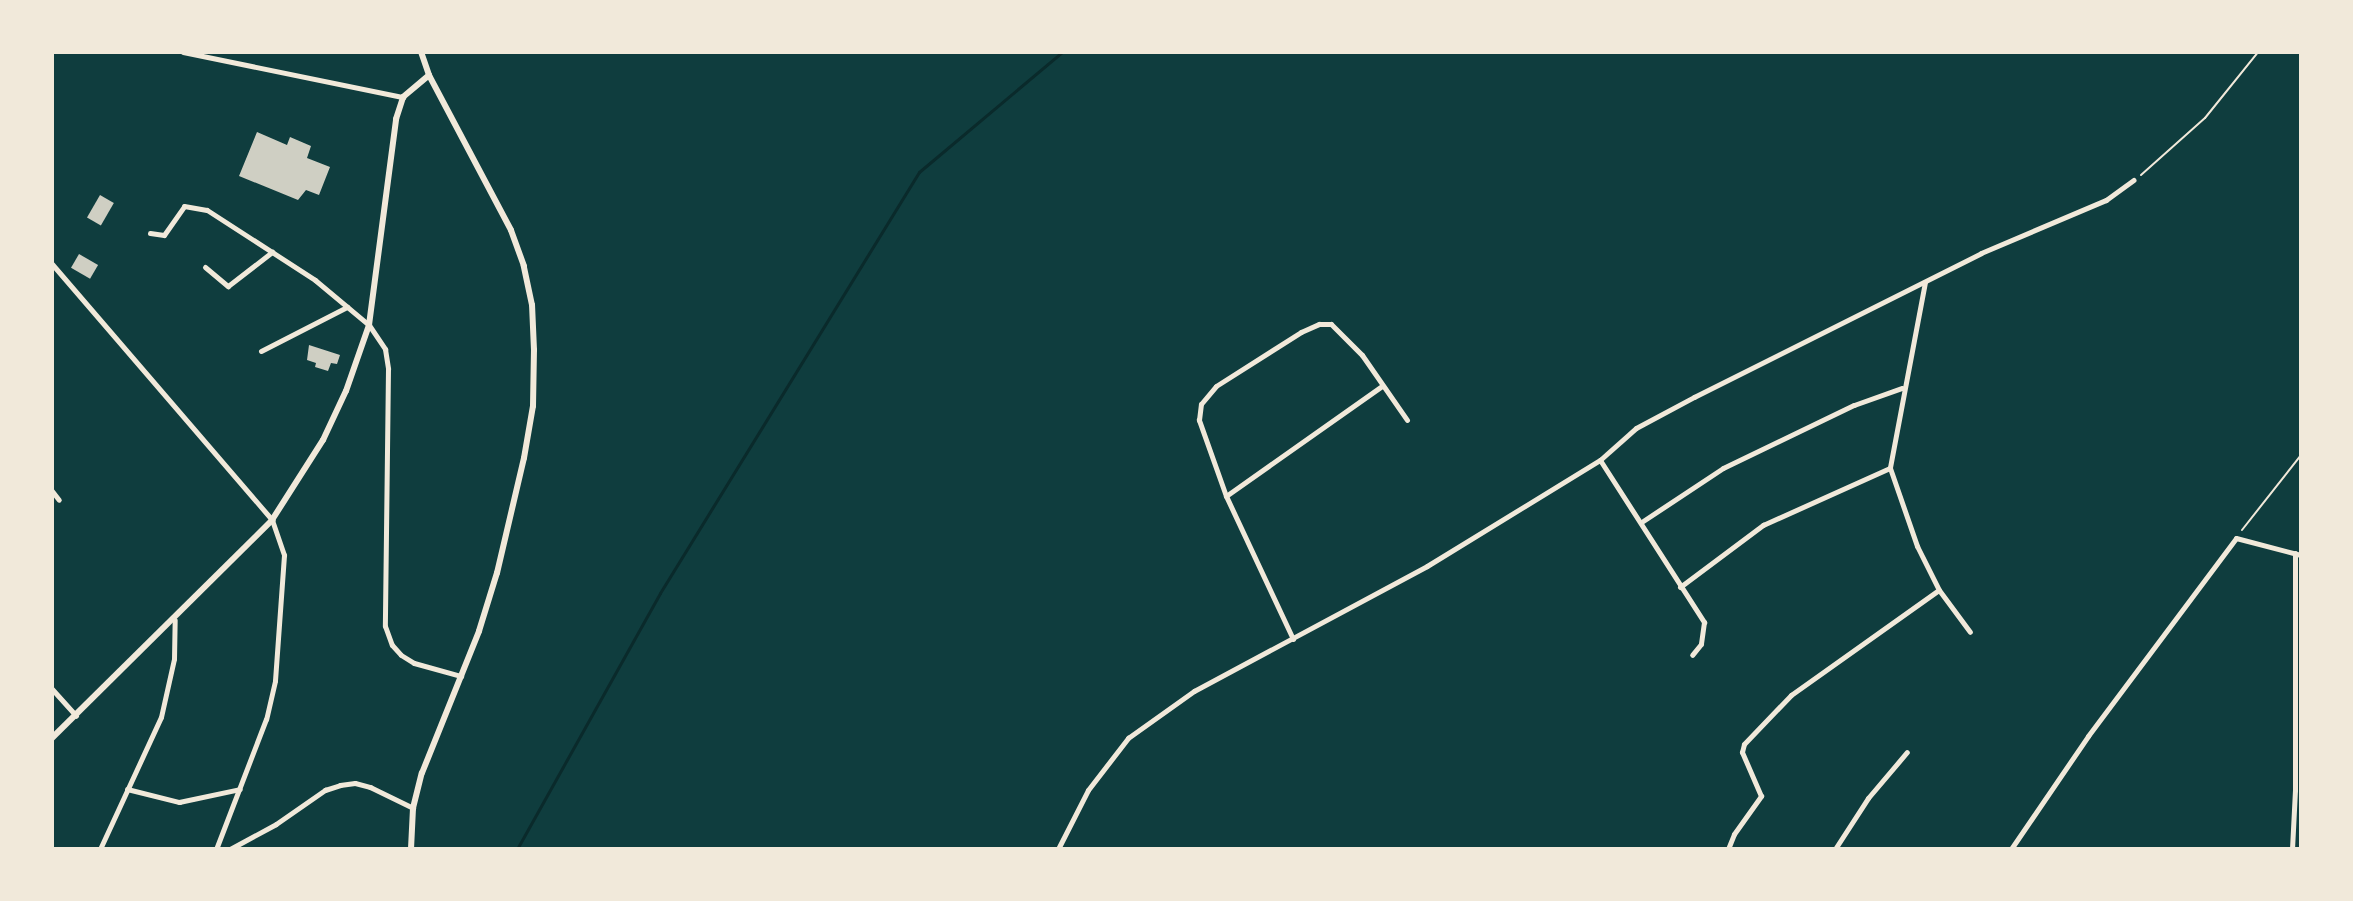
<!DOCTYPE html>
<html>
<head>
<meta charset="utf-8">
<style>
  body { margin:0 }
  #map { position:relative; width:2353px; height:901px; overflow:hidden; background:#0f3d3e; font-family:Mulish,sans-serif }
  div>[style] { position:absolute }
  .stream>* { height:3px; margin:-1.5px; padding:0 1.5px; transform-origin:1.5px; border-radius:1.5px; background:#0a2a2b }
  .building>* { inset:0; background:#cfcfc3; transform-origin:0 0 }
  .path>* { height:2px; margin:-1px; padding:0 1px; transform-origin:1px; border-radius:1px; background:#f1e9da }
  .minor>* { height:5px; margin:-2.5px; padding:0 2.5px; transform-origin:2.5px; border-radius:2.5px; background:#f1e9da }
  .tertiary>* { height:6px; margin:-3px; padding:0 3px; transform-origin:3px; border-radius:3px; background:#f1e9da }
  .secondary>* { height:6px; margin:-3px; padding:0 3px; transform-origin:3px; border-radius:3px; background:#f1e9da }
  span { translate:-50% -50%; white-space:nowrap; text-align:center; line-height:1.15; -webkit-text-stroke:6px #f1e9da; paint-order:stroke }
  .frame { position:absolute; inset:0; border:54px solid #f1e9da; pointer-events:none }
</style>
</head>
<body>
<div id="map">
  <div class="stream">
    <div style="left:517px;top:849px;width:293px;rotate:-60.8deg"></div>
    <div style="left:660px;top:593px;width:494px;rotate:-58.4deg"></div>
    <div style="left:919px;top:172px;width:187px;rotate:-40deg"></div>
  </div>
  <div class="building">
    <div style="clip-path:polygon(257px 132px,287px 145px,290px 137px,311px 146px,307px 158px,330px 167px,319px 195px,306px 190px,298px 200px,239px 176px)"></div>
    <div style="left:100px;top:195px;width:16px;height:26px;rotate:30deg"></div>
    <div style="left:79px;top:254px;width:22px;height:16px;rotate:30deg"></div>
    <div style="clip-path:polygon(309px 345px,340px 355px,337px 364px,331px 363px,328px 371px,315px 367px,316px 363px,307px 360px)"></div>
  </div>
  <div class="path">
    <div style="left:2141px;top:175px;width:86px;rotate:-41.7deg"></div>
    <div style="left:2205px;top:118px;width:85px;rotate:-51.2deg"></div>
    <div style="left:2242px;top:530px;width:95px;rotate:-51.8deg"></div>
  </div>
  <div class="minor">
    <div style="left:183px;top:52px;width:225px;rotate:11.6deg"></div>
    <div style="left:150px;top:233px;width:14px;rotate:8deg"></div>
    <div style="left:164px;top:235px;width:35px;rotate:-55deg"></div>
    <div style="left:184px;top:206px;width:23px;rotate:10deg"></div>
    <div style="left:207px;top:210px;width:129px;rotate:32.9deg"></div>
    <div style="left:315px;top:280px;width:70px;rotate:39.8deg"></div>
    <div style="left:369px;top:325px;width:29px;rotate:56deg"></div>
    <div style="left:385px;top:349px;width:20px;rotate:81deg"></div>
    <div style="left:388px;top:369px;width:257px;rotate:90.7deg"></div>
    <div style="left:385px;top:626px;width:20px;rotate:70deg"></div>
    <div style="left:392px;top:645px;width:13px;rotate:48deg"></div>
    <div style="left:401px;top:655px;width:15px;rotate:32deg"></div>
    <div style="left:414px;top:663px;width:49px;rotate:15.5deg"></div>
    <div style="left:52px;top:264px;width:338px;rotate:49.3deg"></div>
    <div style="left:272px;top:520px;width:37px;rotate:71deg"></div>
    <div style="left:284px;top:555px;width:126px;rotate:94.1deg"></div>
    <div style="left:275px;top:681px;width:39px;rotate:103deg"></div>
    <div style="left:266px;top:719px;width:139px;rotate:111deg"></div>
    <div style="left:205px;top:267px;width:30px;rotate:40deg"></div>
    <div style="left:228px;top:286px;width:56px;rotate:-37.7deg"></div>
    <div style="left:1925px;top:282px;width:189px;rotate:100.7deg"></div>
    <div style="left:1890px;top:468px;width:83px;rotate:70.9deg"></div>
    <div style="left:1917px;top:546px;width:49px;rotate:63.4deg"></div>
    <div style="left:1939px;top:590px;width:52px;rotate:53.6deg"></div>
    <div style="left:261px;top:351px;width:97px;rotate:-27.1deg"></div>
    <div style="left:1600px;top:460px;width:193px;rotate:57.3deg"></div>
    <div style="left:1704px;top:622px;width:22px;rotate:98deg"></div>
    <div style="left:1701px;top:644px;width:14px;rotate:129deg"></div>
    <div style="left:52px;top:491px;width:11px;rotate:52deg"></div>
    <div style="left:1226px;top:496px;width:191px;rotate:-35.2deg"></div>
    <div style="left:1643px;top:521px;width:96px;rotate:-33.5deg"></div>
    <div style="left:1723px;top:468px;width:145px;rotate:-25.7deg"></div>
    <div style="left:1854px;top:405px;width:51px;rotate:-19.5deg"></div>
    <div style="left:1680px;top:587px;width:104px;rotate:-36.8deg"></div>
    <div style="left:1763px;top:525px;width:139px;rotate:-24.2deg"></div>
    <div style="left:1293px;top:639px;width:158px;rotate:-115.1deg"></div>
    <div style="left:1226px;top:496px;width:81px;rotate:-109.6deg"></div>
    <div style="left:1199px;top:420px;width:16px;rotate:-83deg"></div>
    <div style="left:1201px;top:404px;width:23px;rotate:-50deg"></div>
    <div style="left:1216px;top:386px;width:101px;rotate:-32.4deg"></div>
    <div style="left:1301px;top:332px;width:20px;rotate:-24deg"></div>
    <div style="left:1319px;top:324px;width:12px"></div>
    <div style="left:1331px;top:324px;width:44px;rotate:45deg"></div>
    <div style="left:1362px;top:355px;width:79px;rotate:55.3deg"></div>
    <div style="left:52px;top:689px;width:36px;rotate:48deg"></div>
    <div style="left:127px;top:789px;width:54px;rotate:14deg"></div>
    <div style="left:179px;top:802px;width:62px;rotate:-12deg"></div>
    <div style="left:100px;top:849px;width:145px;rotate:-65.2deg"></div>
    <div style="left:161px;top:717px;width:59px;rotate:-77.4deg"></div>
    <div style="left:174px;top:659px;width:39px;rotate:-89deg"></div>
    <div style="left:230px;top:849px;width:52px;rotate:-28.5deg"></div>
    <div style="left:276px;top:824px;width:60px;rotate:-34.8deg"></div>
    <div style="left:325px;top:790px;width:16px;rotate:-18deg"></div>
    <div style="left:340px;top:785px;width:15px;rotate:-8deg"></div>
    <div style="left:355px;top:783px;width:16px;rotate:15deg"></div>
    <div style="left:370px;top:787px;width:48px;rotate:26deg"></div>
    <div style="left:1058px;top:849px;width:66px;rotate:-63deg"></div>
    <div style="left:1088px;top:790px;width:66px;rotate:-52.4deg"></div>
    <div style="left:1128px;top:738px;width:81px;rotate:-35.5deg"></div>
    <div style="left:1194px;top:691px;width:264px;rotate:-28.2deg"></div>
    <div style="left:1427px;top:566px;width:203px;rotate:-31.5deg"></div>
    <div style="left:1600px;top:460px;width:48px;rotate:-41.6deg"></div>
    <div style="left:1636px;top:428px;width:66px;rotate:-28.1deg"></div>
    <div style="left:1694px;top:397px;width:321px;rotate:-26.6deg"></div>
    <div style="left:1981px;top:253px;width:136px;rotate:-23deg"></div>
    <div style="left:2106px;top:200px;width:34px;rotate:-36deg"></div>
    <div style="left:1728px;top:849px;width:16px;rotate:-68deg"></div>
    <div style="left:1734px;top:834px;width:47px;rotate:-54.6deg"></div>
    <div style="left:1761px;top:796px;width:48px;rotate:-113.4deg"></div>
    <div style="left:1742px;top:752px;width:8px;rotate:-76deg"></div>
    <div style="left:1744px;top:744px;width:68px;rotate:-46.2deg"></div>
    <div style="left:1791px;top:695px;width:181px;rotate:-35.4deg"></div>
    <div style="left:1835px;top:849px;width:61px;rotate:-57.1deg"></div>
    <div style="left:1868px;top:798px;width:60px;rotate:-49.7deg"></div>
    <div style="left:2011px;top:849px;width:137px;rotate:-55.7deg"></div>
    <div style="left:2088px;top:736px;width:247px;rotate:-53.2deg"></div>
    <div style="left:2236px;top:538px;width:67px;rotate:14.7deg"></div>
    <div style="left:2292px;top:849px;width:59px;rotate:-87.1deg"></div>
    <div style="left:2295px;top:790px;width:237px;rotate:-90deg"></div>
  </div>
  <div class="tertiary">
    <div style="left:411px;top:849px;width:41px;rotate:-87.2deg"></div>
    <div style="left:413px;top:808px;width:36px;rotate:-76deg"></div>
    <div style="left:422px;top:773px;width:153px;rotate:-68.1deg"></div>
    <div style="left:479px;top:631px;width:61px;rotate:-72.8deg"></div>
    <div style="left:497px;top:573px;width:118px;rotate:-76.8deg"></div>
    <div style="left:524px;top:458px;width:53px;rotate:-80.2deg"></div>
    <div style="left:533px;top:406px;width:56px;rotate:-89deg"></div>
    <div style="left:534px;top:350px;width:45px;rotate:-92.5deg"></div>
    <div style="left:532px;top:305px;width:40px;rotate:-102deg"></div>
    <div style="left:524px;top:266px;width:38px;rotate:-110deg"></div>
    <div style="left:511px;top:230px;width:175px;rotate:-117.9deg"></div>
  </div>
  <div class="secondary">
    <div style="left:52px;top:738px;width:310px;rotate:-44.7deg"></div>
    <div style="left:272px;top:520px;width:95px;rotate:-57.5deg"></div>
    <div style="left:323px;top:440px;width:54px;rotate:-64.9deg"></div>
    <div style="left:346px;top:391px;width:70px;rotate:-70.8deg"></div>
    <div style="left:369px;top:325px;width:208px;rotate:-82.5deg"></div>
    <div style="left:396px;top:119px;width:23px;rotate:-72deg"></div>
    <div style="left:403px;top:97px;width:34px;rotate:-40deg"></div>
    <div style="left:429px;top:75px;width:24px;rotate:-109deg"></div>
  </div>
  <div class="frame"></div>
</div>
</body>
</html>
